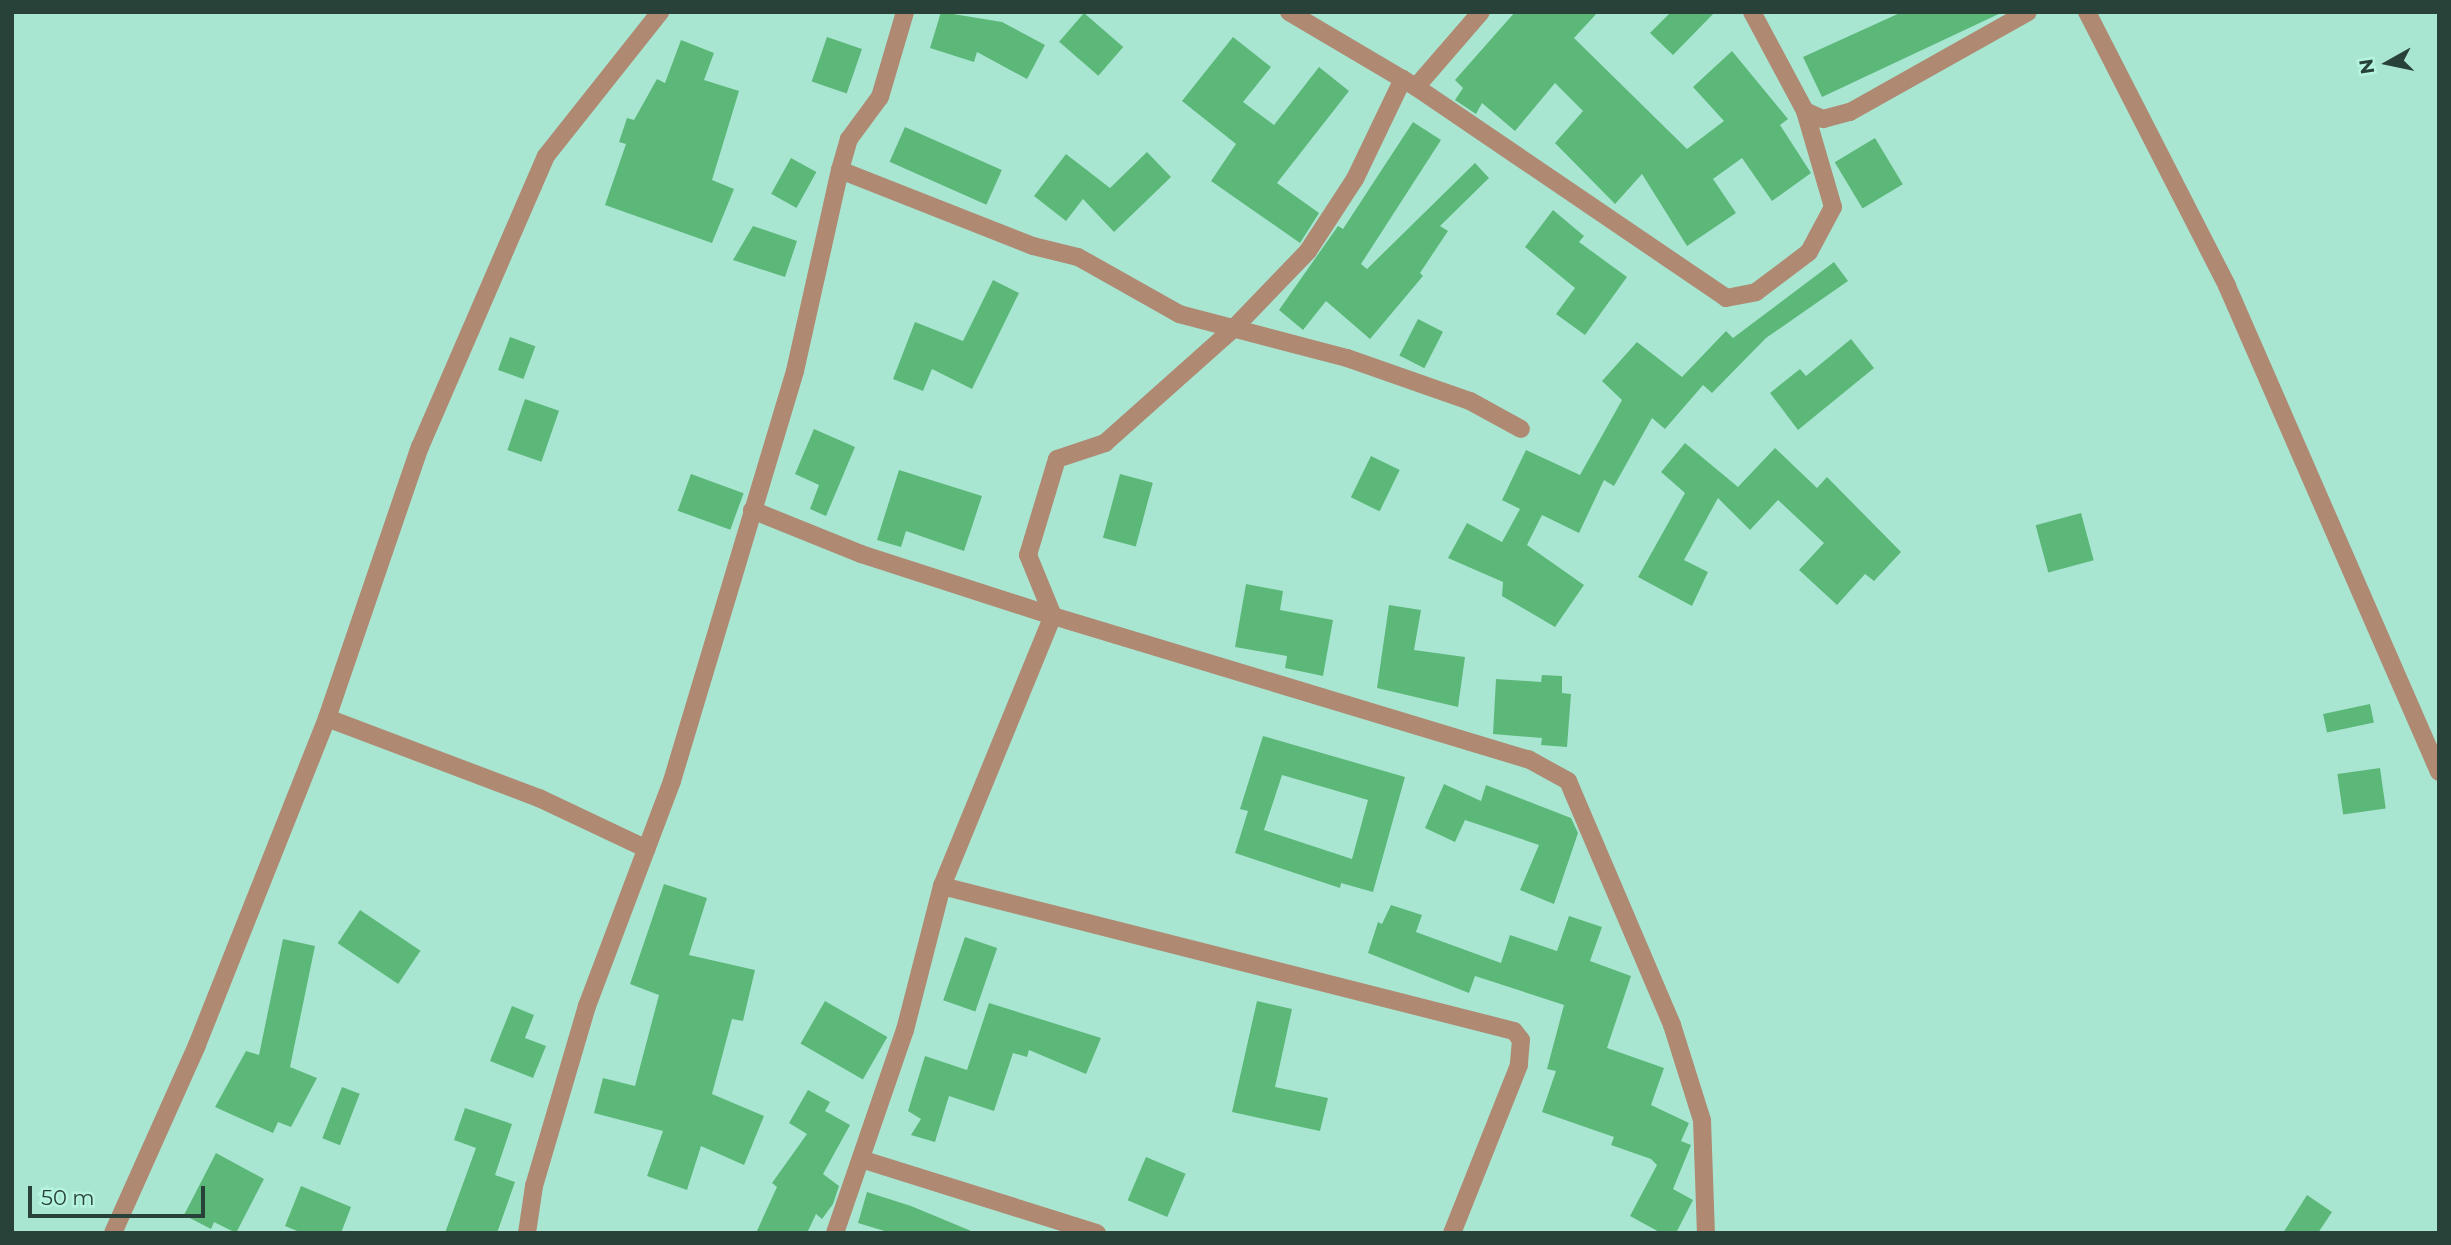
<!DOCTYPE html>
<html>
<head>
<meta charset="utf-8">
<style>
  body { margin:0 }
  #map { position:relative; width:2451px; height:1245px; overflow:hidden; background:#a9e6d2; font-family:Montserrat,sans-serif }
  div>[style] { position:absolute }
  .building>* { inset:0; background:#5cb879; transform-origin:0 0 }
  .minor>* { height:18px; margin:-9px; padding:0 9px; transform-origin:9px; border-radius:9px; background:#af8972 }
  span { translate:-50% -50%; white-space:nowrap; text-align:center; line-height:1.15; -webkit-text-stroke:7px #b6f4df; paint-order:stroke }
  .frame { position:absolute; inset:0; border:14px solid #284139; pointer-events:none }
  .north { position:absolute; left:2353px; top:28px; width:70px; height:70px; -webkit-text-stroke:5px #b6f4df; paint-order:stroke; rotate:261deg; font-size:19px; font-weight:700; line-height:28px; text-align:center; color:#284139 }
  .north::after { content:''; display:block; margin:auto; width:24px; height:32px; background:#284139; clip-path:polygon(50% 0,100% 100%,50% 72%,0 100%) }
  .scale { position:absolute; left:28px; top:1186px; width:177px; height:32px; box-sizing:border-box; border:4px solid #284139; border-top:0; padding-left:9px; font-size:21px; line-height:24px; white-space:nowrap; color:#284139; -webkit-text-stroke:5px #b6f4df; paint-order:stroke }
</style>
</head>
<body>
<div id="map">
  <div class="building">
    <div style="clip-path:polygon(941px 12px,1002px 22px,1045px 45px,1027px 79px,977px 52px,974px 62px,930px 48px)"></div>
    <div style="clip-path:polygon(1515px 12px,1598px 12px,1574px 38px,1687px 149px,1724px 121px,1693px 87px,1732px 51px,1788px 119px,1780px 125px,1811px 173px,1772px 201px,1742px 158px,1713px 179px,1736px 213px,1687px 246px,1642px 174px,1615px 204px,1555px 143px,1583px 111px,1555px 83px,1515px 131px,1482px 103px,1476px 114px,1455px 100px,1463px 88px,1455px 80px)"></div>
    <div style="clip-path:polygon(1671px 12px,1715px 12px,1673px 55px,1650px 33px)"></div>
    <div style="clip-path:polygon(1902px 12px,2003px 12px,1822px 97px,1803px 57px)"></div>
    <div style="left:1084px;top:13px;width:52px;height:38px;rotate:41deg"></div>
    <div style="left:827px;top:37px;width:37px;height:47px;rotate:19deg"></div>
    <div style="clip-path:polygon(1233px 37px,1271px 67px,1243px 102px,1274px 125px,1319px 67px,1349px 91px,1277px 183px,1319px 213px,1300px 243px,1211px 181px,1236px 144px,1182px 101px)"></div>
    <div style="clip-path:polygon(681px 40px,714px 53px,704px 80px,739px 91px,712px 180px,734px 189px,712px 243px,605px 205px,626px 144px,619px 142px,627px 118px,634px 120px,657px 79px,665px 83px)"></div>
    <div style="clip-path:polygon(1413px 122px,1441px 140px,1361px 264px,1367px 269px,1475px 163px,1489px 178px,1440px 226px,1448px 231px,1420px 273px,1423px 276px,1370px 339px,1326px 301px,1303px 330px,1279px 310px,1338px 226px,1343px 229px)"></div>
    <div style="left:905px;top:127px;width:106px;height:38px;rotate:24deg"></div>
    <div style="left:1875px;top:138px;width:54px;height:47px;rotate:59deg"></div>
    <div style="clip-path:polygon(1147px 152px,1171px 177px,1114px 232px,1083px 199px,1066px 221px,1034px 196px,1066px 154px,1110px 188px)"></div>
    <div style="left:791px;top:158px;width:29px;height:41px;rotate:29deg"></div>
    <div style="clip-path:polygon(1553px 210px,1584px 236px,1579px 242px,1627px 277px,1585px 335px,1556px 314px,1575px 288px,1525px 247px)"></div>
    <div style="clip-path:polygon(753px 226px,797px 241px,785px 277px,733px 260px)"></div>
    <div style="clip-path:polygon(1834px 262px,1848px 281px,1766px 338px,1712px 393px,1703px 385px,1665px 429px,1652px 418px,1614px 486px,1604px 480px,1579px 533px,1542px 515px,1527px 545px,1584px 585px,1555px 627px,1502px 596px,1503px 582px,1448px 558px,1467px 523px,1502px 542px,1520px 509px,1502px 500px,1526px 450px,1580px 475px,1622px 400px,1602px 381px,1637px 342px,1682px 377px,1726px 331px,1733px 338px)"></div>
    <div style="clip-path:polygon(993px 280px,1019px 293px,972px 389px,932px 369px,923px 391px,893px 379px,915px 322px,963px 341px)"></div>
    <div style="left:1418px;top:319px;width:28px;height:41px;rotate:27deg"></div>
    <div style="left:510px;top:337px;width:27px;height:35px;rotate:20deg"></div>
    <div style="clip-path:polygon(1851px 339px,1874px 368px,1798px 430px,1770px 393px,1800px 369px,1806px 376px)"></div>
    <div style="left:525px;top:399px;width:36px;height:54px;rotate:19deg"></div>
    <div style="clip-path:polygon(814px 429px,855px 447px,826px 516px,810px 509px,819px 485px,795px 474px)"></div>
    <div style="clip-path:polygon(1685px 443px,1738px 487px,1775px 448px,1817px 488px,1827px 477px,1901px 552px,1874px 581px,1865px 574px,1837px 605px,1799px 570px,1824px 543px,1778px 500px,1750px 530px,1718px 498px,1684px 560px,1708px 572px,1692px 606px,1638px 577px,1685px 493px,1661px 472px)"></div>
    <div style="left:1371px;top:456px;width:32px;height:46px;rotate:26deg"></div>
    <div style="clip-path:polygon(899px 470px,982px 496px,964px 551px,906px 531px,901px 547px,877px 540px)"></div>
    <div style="left:691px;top:474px;width:56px;height:39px;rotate:20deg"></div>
    <div style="left:1120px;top:474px;width:34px;height:66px;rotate:15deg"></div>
    <div style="left:2081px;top:513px;width:49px;height:47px;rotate:75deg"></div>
    <div style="clip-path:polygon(1246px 584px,1283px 591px,1280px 610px,1333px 620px,1323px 676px,1285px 668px,1287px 656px,1235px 647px)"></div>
    <div style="clip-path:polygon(1389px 605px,1421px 610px,1414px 650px,1465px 657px,1458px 707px,1377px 688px)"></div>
    <div style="clip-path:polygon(1542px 675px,1562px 676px,1562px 693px,1571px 694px,1567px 747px,1541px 745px,1542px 738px,1493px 734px,1496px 679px,1541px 682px)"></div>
    <div style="left:2370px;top:704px;width:19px;height:48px;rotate:78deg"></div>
    <div style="clip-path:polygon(evenodd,1263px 736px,1405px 777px,1373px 892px,1341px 883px,1340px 888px,1235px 853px,1248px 811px,1240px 809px,1263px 736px,1282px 775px,1368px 800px,1352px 859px,1264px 830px,1282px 775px)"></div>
    <div style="left:2380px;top:768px;width:41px;height:43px;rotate:82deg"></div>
    <div style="clip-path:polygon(1444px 784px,1481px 801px,1486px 785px,1571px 818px,1578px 833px,1554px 904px,1520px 890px,1539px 845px,1465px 820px,1455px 842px,1425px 828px)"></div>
    <div style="clip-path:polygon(664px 884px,707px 898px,689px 955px,755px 970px,743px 1021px,732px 1019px,712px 1094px,764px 1116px,744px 1165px,701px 1146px,687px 1190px,647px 1176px,663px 1131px,594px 1113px,603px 1078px,635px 1086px,659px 995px,630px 984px)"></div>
    <div style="clip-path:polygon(1391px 905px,1422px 915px,1416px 932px,1501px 963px,1510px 935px,1557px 951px,1569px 916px,1602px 927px,1590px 961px,1631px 976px,1607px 1048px,1664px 1068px,1651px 1105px,1689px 1123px,1681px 1141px,1691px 1145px,1673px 1189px,1693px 1200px,1676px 1233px,1661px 1233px,1630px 1216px,1657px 1165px,1651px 1159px,1611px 1145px,1614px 1137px,1542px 1112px,1556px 1071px,1547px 1069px,1564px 1005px,1475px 976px,1469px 993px,1368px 953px,1378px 922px,1382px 924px)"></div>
    <div style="left:360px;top:910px;width:73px;height:40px;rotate:34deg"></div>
    <div style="left:965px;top:937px;width:34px;height:67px;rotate:19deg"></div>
    <div style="clip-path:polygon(283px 939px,315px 946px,290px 1067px,317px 1078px,291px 1127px,278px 1122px,273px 1133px,215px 1107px,246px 1051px,259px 1055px)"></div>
    <div style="left:825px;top:1001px;width:72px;height:49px;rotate:30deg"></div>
    <div style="clip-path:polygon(1257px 1001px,1292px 1009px,1275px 1087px,1328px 1098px,1320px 1131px,1232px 1112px)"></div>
    <div style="clip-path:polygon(989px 1003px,1101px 1038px,1086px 1074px,1029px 1050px,1027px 1057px,1013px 1053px,994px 1111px,949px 1096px,935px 1142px,911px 1135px,921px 1119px,908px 1111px,925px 1056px,967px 1070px)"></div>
    <div style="clip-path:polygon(512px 1006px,534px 1015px,525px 1038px,546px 1046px,533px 1078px,490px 1061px)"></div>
    <div style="left:342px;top:1087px;width:19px;height:55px;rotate:21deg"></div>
    <div style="clip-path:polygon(808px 1090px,830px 1102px,825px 1111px,850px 1125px,823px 1174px,839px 1186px,833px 1204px,822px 1219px,816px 1214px,807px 1233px,756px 1233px,777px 1187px,772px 1183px,807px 1134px,789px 1123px)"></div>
    <div style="clip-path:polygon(465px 1108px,512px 1124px,495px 1175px,515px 1182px,497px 1233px,445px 1233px,476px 1148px,454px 1140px)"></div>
    <div style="clip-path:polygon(216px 1153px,264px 1179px,236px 1233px,214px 1222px,211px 1229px,184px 1215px)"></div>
    <div style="left:1146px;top:1157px;width:43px;height:47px;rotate:23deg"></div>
    <div style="clip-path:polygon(301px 1186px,351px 1207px,341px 1233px,302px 1233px,285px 1226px)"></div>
    <div style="clip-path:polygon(867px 1192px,911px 1206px,976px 1233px,891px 1233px,858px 1223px)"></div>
    <div style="clip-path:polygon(2307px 1195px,2332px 1212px,2318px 1233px,2283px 1233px)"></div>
  </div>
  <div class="minor">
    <div style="left:1289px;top:12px;width:147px;rotate:30.6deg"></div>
    <div style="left:1416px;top:87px;width:375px;rotate:34.2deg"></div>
    <div style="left:1726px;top:298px;width:31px;rotate:-11deg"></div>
    <div style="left:1756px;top:292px;width:66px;rotate:-37deg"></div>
    <div style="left:1809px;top:252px;width:51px;rotate:-61.9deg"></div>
    <div style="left:1833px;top:207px;width:100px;rotate:-106.3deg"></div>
    <div style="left:1752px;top:12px;width:112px;rotate:61.8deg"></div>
    <div style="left:1805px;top:111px;width:20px;rotate:24deg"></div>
    <div style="left:1823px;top:119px;width:28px;rotate:-15deg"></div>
    <div style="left:1850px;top:112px;width:204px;rotate:-29.3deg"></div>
    <div style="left:2087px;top:12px;width:308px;rotate:62.9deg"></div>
    <div style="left:2227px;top:286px;width:530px;rotate:66.43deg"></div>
    <div style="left:1416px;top:87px;width:99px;rotate:-49.1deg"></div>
    <div style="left:840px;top:170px;width:207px;rotate:21.5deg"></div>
    <div style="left:1033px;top:246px;width:46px;rotate:13.7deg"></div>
    <div style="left:1078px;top:257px;width:116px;rotate:29.4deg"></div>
    <div style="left:1179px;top:314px;width:174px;rotate:14.7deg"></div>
    <div style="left:1347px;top:358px;width:130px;rotate:19.3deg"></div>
    <div style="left:1470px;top:401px;width:58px;rotate:28.8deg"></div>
    <div style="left:752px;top:510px;width:118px;rotate:22deg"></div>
    <div style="left:861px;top:554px;width:202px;rotate:17.9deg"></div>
    <div style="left:1053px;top:616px;width:496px;rotate:16.8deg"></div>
    <div style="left:1528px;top:759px;width:46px;rotate:28.8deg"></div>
    <div style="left:1568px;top:781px;width:265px;rotate:66.9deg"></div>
    <div style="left:1672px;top:1025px;width:100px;rotate:72.5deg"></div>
    <div style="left:1702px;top:1120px;width:113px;rotate:88deg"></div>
    <div style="left:327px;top:718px;width:227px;rotate:20.7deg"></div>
    <div style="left:539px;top:798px;width:119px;rotate:25.3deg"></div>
    <div style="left:942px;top:886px;width:590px;rotate:14.22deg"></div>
    <div style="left:1514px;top:1031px;width:11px;rotate:52deg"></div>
    <div style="left:1521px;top:1040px;width:25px;rotate:95deg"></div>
    <div style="left:1519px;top:1065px;width:181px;rotate:111.7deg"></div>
    <div style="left:864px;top:1160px;width:244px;rotate:17.4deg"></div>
    <div style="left:113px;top:1233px;width:206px;rotate:-65.9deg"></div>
    <div style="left:197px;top:1045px;width:352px;rotate:-68.3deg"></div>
    <div style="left:327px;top:718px;width:287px;rotate:-71.1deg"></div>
    <div style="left:420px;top:447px;width:317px;rotate:-66.6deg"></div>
    <div style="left:546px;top:156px;width:184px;rotate:-51.6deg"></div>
    <div style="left:527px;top:1233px;width:48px;rotate:-81.5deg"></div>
    <div style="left:534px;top:1186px;width:188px;rotate:-73.6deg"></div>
    <div style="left:587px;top:1006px;width:241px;rotate:-69.3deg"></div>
    <div style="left:672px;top:781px;width:428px;rotate:-73.3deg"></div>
    <div style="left:795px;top:371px;width:206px;rotate:-77.4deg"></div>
    <div style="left:840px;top:170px;width:32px;rotate:-74deg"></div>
    <div style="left:849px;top:139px;width:52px;rotate:-53.6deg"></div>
    <div style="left:880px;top:97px;width:89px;rotate:-73.6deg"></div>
    <div style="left:835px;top:1233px;width:215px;rotate:-71deg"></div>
    <div style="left:905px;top:1030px;width:149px;rotate:-75.6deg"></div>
    <div style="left:942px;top:886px;width:292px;rotate:-67.7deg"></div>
    <div style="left:1053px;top:616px;width:66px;rotate:-112.3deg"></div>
    <div style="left:1028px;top:555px;width:100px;rotate:-73.2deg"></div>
    <div style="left:1057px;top:459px;width:51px;rotate:-18.4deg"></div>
    <div style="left:1105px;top:443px;width:171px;rotate:-41.7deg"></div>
    <div style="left:1233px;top:329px;width:108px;rotate:-46.1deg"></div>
    <div style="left:1308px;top:251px;width:86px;rotate:-56.9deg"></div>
    <div style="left:1355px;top:179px;width:111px;rotate:-64.4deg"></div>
  </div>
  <div class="frame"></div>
  <div class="north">N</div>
  <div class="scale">50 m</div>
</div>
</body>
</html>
